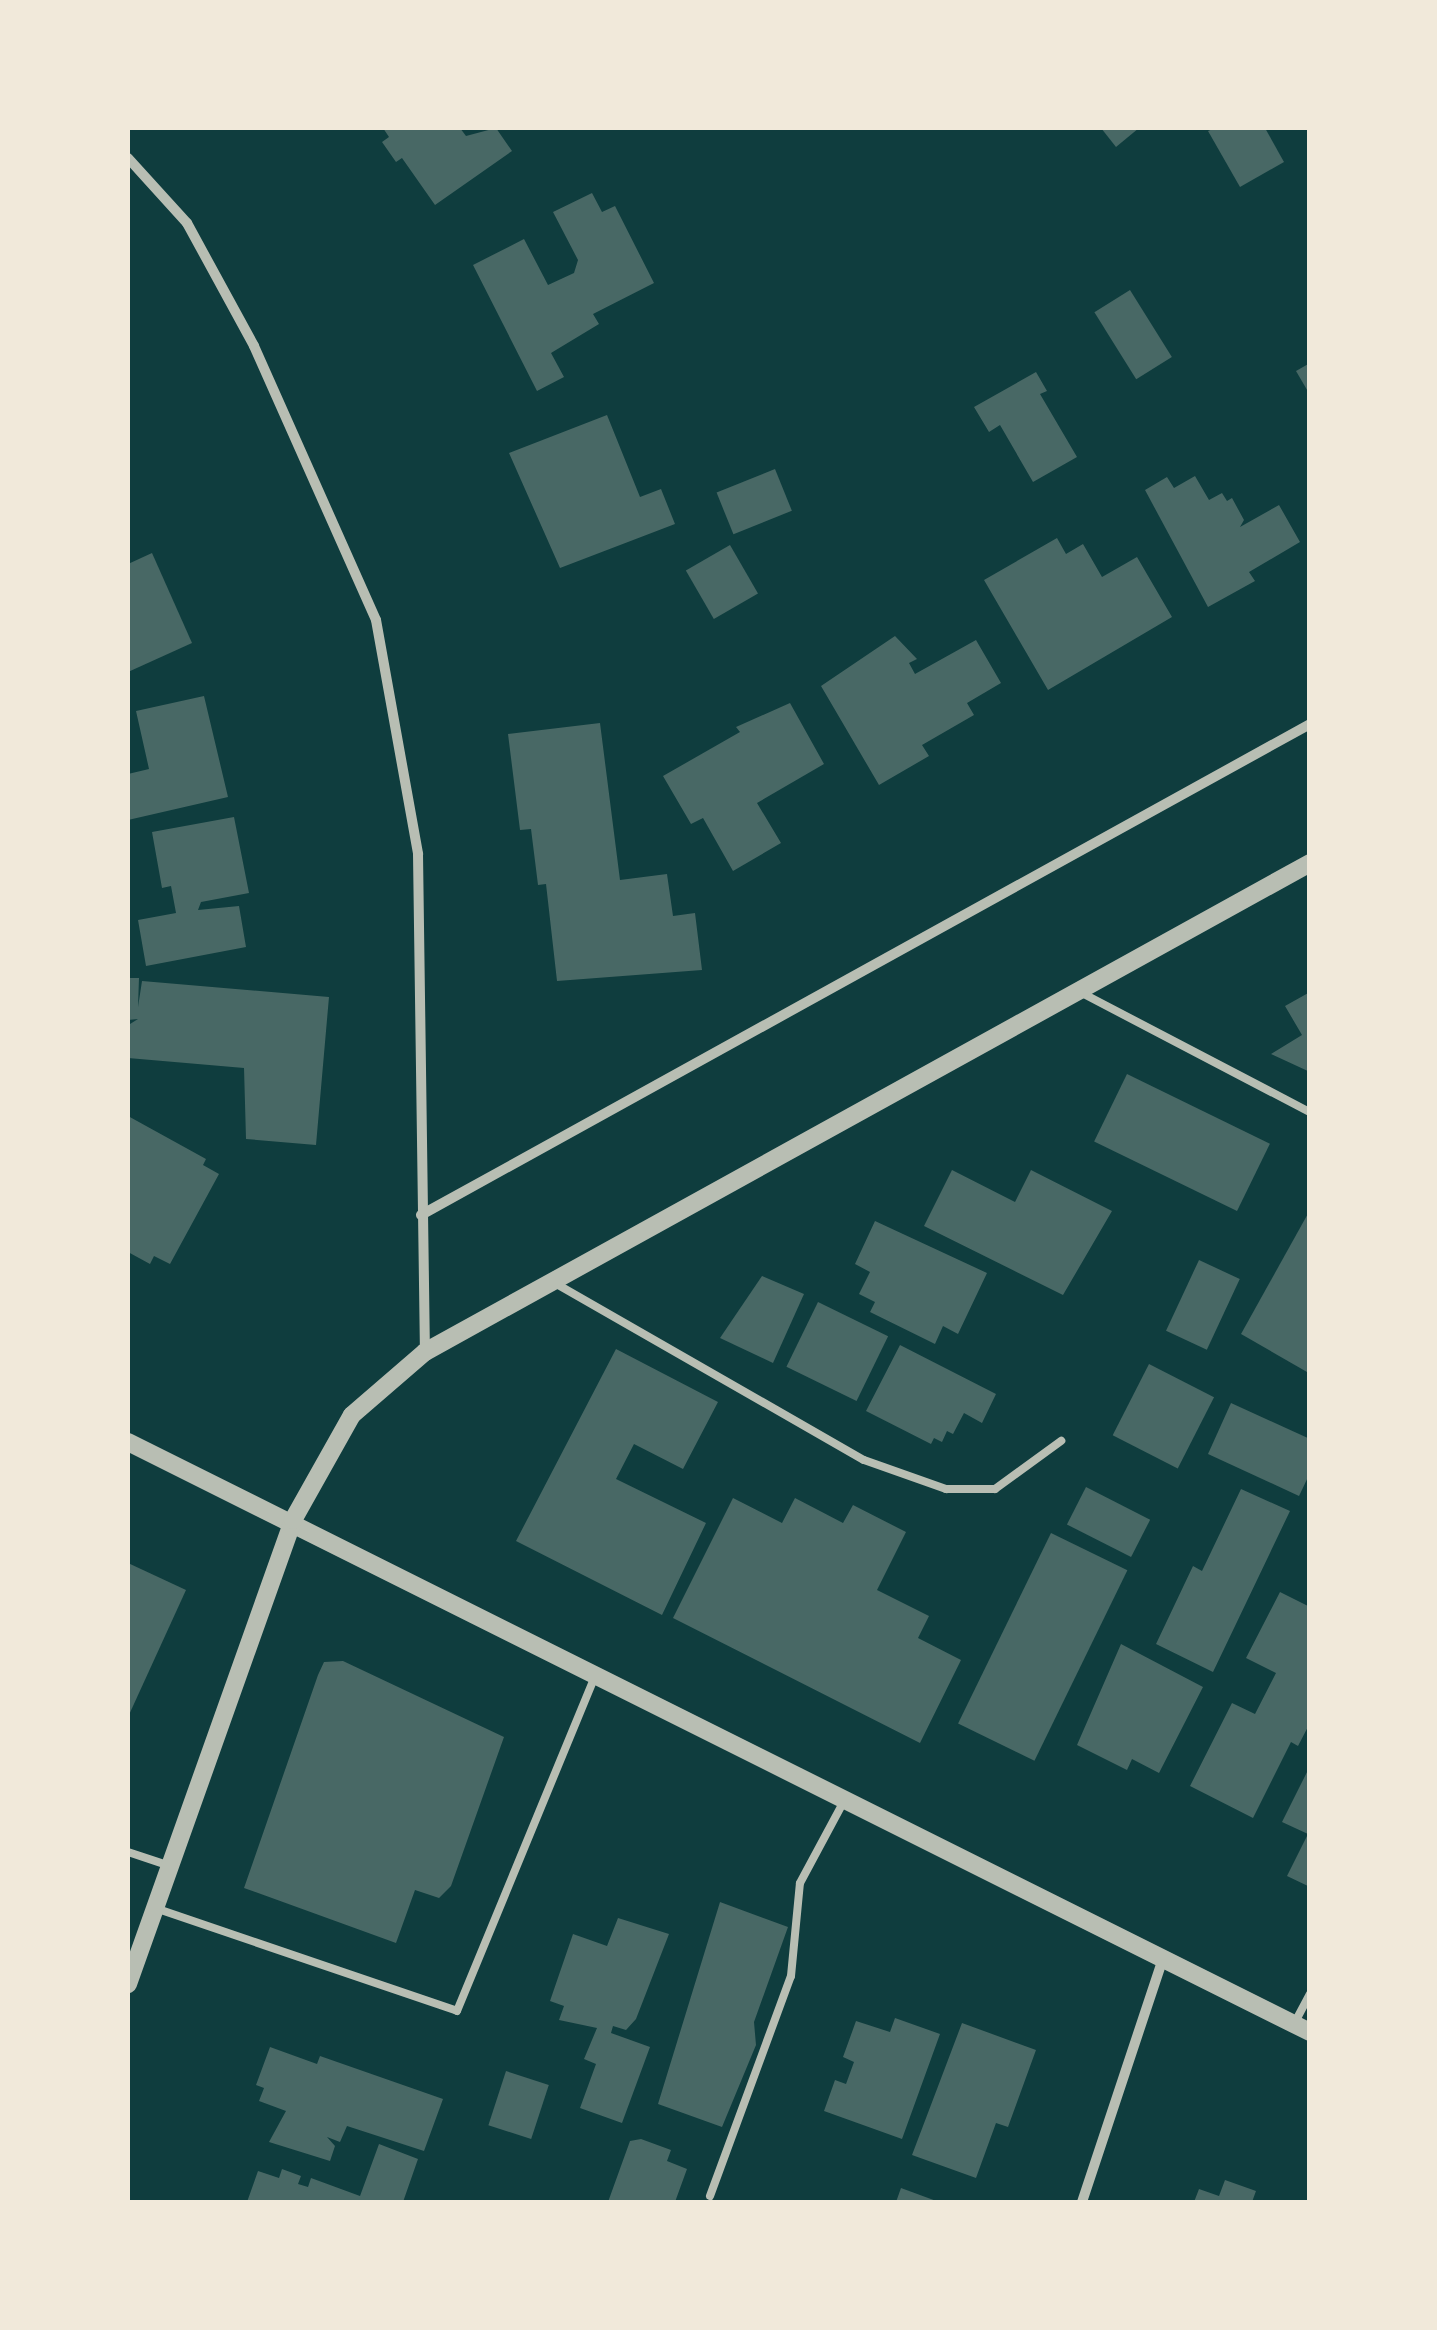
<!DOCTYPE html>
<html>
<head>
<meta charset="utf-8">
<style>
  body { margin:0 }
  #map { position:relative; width:1437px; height:2330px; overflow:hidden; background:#0f3d3e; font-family:"Asap Condensed",sans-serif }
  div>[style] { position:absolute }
  .building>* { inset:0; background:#486865; transform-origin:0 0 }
  .service>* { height:8px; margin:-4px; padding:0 4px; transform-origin:4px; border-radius:4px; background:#b8beb3 }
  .minor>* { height:10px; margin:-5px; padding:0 5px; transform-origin:5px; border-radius:5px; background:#b8beb3 }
  .tertiary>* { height:18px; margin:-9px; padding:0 9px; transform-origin:9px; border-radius:9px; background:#b8beb3 }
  span { translate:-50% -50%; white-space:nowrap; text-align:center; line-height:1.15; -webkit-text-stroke:8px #f1e9da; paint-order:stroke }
  .frame { position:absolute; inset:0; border:130px solid #f1e9da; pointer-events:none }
</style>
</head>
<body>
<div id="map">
  <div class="building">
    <div style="clip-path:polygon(383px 128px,460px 128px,466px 136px,496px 128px,512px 151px,435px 205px,402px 158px,396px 162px,382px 142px,389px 137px)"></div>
    <div style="clip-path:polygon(1101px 128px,1139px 128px,1116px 147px)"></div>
    <div style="clip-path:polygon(1215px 128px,1265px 128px,1284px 162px,1240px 187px,1208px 131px)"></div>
    <div style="clip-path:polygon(592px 193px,602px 212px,615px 206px,654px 283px,593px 314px,599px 324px,551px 353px,564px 377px,537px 391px,473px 265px,524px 239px,548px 285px,574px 273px,578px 260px,553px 212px)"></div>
    <div style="left:1130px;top:290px;width:79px;height:42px;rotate:58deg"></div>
    <div style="clip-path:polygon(1310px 363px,1310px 395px,1296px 371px)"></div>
    <div style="clip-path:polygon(1036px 372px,1047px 391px,1040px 394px,1077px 457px,1033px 482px,1000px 425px,989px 432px,974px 407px)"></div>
    <div style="clip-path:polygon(607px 415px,640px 497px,661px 489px,675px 524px,560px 568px,509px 453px)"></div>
    <div style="left:775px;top:469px;width:45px;height:63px;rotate:68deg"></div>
    <div style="clip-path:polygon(1195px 476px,1209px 500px,1222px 493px,1227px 501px,1232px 498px,1244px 520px,1240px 527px,1279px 505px,1300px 542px,1249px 572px,1255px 581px,1208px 607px,1145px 490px,1167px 477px,1174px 488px)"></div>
    <div style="clip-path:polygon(1057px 538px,1066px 554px,1083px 544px,1102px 577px,1137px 557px,1172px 617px,1048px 690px,984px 580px)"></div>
    <div style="left:730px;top:545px;width:56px;height:51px;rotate:60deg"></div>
    <div style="clip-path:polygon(152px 553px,192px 643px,128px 672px,128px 564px)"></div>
    <div style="clip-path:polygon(895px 636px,917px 659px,909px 663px,915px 674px,976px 640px,1001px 683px,967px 703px,974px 715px,922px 745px,929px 756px,879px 785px,821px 686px)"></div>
    <div style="clip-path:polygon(204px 696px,228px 797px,128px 820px,128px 774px,149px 769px,136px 711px)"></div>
    <div style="clip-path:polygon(790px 703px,824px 764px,757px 803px,781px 843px,733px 871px,703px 818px,691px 824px,663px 776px,740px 732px,736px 727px)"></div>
    <div style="clip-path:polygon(600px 723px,620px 880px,667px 874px,673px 916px,695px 913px,702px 970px,557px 981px,546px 884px,538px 885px,531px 829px,520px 830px,508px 734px)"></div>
    <div style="clip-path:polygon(234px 817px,249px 893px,201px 902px,198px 910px,239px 906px,246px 947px,146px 966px,138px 920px,176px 913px,171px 886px,162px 888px,152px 832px)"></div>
    <div style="clip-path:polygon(128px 978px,139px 978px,138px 1007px,142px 981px,329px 997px,316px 1145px,246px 1139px,244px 1068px,128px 1058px,130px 1024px,138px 1019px,128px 1020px)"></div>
    <div style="clip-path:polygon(1310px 992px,1310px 1072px,1271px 1054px,1302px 1035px,1285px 1006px)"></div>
    <div style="left:1127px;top:1074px;width:159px;height:75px;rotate:26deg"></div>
    <div style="clip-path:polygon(128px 1116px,206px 1159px,203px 1165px,219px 1174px,170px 1264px,154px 1256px,150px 1264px,128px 1252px)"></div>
    <div style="clip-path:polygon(952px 1170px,1015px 1202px,1031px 1170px,1112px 1211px,1063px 1295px,924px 1226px)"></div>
    <div style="clip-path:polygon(1310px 1210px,1310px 1368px,1307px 1372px,1241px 1334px)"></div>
    <div style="clip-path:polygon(875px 1221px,987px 1273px,958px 1334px,943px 1326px,935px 1344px,870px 1312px,875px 1302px,859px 1294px,870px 1272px,855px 1264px)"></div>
    <div style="left:1199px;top:1260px;width:45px;height:78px;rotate:25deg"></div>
    <div style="clip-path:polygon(762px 1276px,804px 1294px,773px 1363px,720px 1338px)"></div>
    <div style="left:818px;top:1302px;width:78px;height:72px;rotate:26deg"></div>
    <div style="clip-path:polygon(900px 1345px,996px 1394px,982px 1423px,964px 1413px,953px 1434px,947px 1431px,942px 1442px,934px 1438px,931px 1444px,866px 1411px)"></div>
    <div style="clip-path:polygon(616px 1349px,718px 1402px,683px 1469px,634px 1444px,616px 1479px,706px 1523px,662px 1615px,516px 1541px)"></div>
    <div style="left:1149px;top:1364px;width:73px;height:80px;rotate:27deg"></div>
    <div style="clip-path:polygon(1231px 1403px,1310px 1439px,1310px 1473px,1299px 1496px,1208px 1454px)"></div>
    <div style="left:1086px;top:1487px;width:72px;height:42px;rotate:27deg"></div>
    <div style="clip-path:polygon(1241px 1489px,1290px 1511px,1213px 1672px,1156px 1644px,1193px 1566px,1202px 1571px)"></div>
    <div style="clip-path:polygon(733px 1498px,782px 1523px,795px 1498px,843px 1523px,853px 1505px,906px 1532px,877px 1590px,929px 1616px,918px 1638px,961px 1660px,920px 1743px,673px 1618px)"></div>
    <div style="left:1051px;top:1533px;width:85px;height:212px;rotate:26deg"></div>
    <div style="clip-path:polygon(128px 1563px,186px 1590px,128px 1717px)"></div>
    <div style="clip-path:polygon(1280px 1592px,1310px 1607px,1310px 1723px,1298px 1746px,1291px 1742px,1253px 1818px,1190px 1786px,1232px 1703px,1255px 1714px,1276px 1673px,1246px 1658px)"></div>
    <div style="clip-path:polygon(1121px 1644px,1203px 1687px,1159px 1773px,1132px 1759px,1127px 1770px,1077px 1745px)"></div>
    <div style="clip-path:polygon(343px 1661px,504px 1737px,451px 1886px,439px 1898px,415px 1890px,396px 1943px,244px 1888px,318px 1675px,324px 1662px)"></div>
    <div style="clip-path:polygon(1310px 1766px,1310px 1887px,1287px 1876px,1308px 1834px,1282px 1822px)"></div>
    <div style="clip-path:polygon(720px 1902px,788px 1927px,754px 2022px,756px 2045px,722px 2127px,658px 2104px)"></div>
    <div style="clip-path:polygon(618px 1918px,669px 1934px,636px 2019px,626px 2030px,613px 2026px,611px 2033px,650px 2047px,622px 2123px,580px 2108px,596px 2064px,584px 2059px,597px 2028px,559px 2020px,564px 2006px,550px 2001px,573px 1934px,607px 1946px)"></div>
    <div style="clip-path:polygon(895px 2018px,940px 2034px,902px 2139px,824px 2111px,835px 2080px,846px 2084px,854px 2062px,843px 2057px,856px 2021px,890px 2032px)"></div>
    <div style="clip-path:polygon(962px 2023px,1036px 2050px,1008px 2127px,996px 2123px,976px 2178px,912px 2155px)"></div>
    <div style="clip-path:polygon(270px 2047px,317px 2064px,320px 2056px,443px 2099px,424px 2151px,347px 2126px,340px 2142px,327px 2137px,335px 2146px,330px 2161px,269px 2142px,286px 2111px,259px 2101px,264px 2088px,256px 2085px)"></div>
    <div style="left:506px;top:2071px;width:45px;height:57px;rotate:18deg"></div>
    <div style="clip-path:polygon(641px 2139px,671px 2150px,667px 2161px,687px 2169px,675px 2202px,608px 2202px,630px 2141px)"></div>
    <div style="clip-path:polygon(379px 2144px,418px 2159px,403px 2202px,247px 2202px,258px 2171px,279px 2178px,282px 2169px,301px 2176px,298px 2184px,308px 2187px,311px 2178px,360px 2196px)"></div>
    <div style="clip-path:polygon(1225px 2180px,1256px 2191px,1252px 2202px,1194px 2202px,1199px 2189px,1219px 2196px)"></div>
    <div style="clip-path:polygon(901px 2188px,939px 2202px,896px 2202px)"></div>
  </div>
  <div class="service">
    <div style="left:1080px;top:992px;width:259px;rotate:27.6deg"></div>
    <div style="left:553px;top:1282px;width:358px;rotate:29.8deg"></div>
    <div style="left:864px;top:1460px;width:87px;rotate:19.5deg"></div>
    <div style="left:946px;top:1489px;width:49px"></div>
    <div style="left:995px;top:1489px;width:82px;rotate:-36deg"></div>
    <div style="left:128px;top:1852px;width:44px;rotate:18.4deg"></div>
    <div style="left:155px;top:1908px;width:319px;rotate:18.8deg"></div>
    <div style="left:457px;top:2011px;width:361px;rotate:-67.6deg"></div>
    <div style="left:1294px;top:2024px;width:34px;rotate:-62deg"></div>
    <div style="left:710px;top:2196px;width:234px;rotate:-69.8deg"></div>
    <div style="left:791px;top:1976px;width:93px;rotate:-84.5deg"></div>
    <div style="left:800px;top:1883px;width:93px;rotate:-61.8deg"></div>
  </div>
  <div class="minor">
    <div style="left:128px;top:158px;width:88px;rotate:47.8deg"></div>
    <div style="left:187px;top:223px;width:140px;rotate:61.4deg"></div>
    <div style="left:254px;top:346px;width:300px;rotate:66deg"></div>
    <div style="left:376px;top:620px;width:238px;rotate:79.8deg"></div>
    <div style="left:418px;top:854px;width:498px;rotate:89.2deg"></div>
    <div style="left:421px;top:1215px;width:1016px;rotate:-28.91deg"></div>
    <div style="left:1082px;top:2202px;width:256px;rotate:-71.6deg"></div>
  </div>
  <div class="tertiary">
    <div style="left:128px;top:1442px;width:1321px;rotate:26.53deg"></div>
    <div style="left:128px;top:1984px;width:492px;rotate:-70.4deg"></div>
    <div style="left:293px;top:1520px;width:120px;rotate:-60.7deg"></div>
    <div style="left:352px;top:1415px;width:96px;rotate:-40.8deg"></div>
    <div style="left:425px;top:1352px;width:1011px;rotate:-28.92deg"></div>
  </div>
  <div class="frame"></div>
</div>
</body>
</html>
